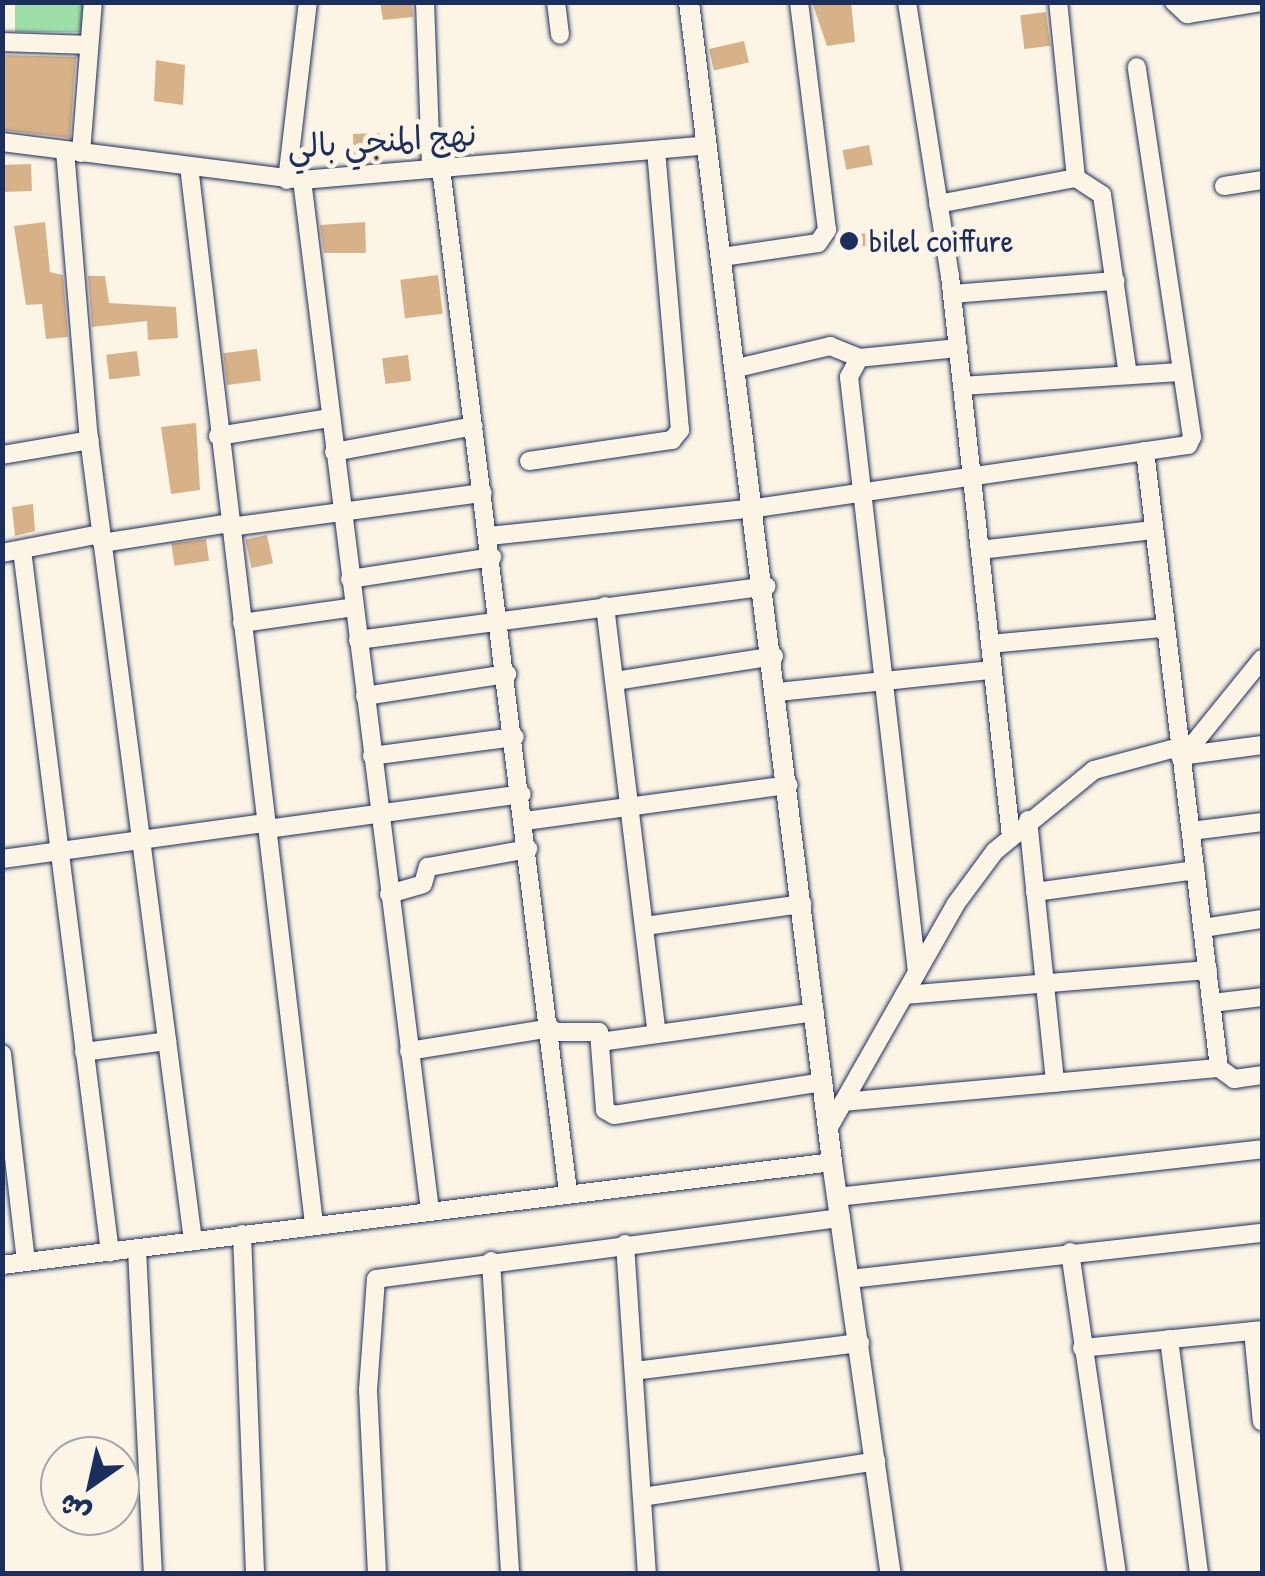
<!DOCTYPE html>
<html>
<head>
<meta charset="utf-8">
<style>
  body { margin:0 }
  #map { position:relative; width:1265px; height:1576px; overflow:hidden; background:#fcf5e5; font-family:"Patrick Hand","Playpen Sans Arabic",sans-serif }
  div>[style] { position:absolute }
  .green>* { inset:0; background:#9edfa9; transform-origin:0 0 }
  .building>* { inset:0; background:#d7b188; transform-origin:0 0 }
  .roads { filter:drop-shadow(0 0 2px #1b2f5e) drop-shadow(0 0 2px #1b2f5e) }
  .minor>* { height:18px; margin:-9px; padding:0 9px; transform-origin:9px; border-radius:9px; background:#fcf5e5 }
  .tertiary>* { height:20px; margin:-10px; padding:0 10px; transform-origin:10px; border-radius:10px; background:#fcf5e5 }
  .dots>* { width:28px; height:28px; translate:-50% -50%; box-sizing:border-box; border:5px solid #fcf5e5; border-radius:50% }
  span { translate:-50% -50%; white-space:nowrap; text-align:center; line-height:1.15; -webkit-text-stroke:10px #fcf5e5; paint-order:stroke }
  .street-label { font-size:32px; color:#1b2f5e }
  .poi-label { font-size:32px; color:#1b2f5e }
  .left { translate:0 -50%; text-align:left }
  .frame { position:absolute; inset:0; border:5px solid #1b2f5e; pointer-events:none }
  .north { position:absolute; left:40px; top:1436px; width:100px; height:100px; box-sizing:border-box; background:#fcf5e5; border:2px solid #a2a6af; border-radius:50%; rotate:214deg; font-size:28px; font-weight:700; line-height:40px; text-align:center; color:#1b2f5e }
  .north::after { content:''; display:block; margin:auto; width:35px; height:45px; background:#1b2f5e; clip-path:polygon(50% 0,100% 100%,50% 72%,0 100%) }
</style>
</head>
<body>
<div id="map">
  <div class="green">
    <div style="left:15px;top:3px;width:69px;height:29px"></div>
  </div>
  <div class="building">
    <div style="clip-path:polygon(380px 2px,412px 2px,413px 17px,383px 20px)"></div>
    <div style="clip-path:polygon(812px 2px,851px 2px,855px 42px,827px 46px)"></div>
    <div style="left:1046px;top:12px;width:34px;height:26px;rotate:83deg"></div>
    <div style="left:744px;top:41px;width:22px;height:36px;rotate:77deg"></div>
    <div style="clip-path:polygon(2px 55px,76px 57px,70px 138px,2px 130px)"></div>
    <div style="clip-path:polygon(156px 60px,185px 65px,183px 105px,154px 101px)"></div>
    <div style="left:380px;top:133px;width:28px;height:27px;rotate:88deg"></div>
    <div style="left:869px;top:145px;width:20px;height:27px;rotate:79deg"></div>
    <div style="left:31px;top:164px;width:27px;height:29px;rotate:88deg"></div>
    <div style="clip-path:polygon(45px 222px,50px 272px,63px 275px,68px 337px,46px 339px,42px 304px,26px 305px,14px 226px)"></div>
    <div style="clip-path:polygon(365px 222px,366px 253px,324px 253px,320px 225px)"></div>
    <div style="clip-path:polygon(888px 231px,893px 244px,850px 247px,849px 235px)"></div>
    <div style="left:438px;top:275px;width:39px;height:38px;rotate:83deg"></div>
    <div style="clip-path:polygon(88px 276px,105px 276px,109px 303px,176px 307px,178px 338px,148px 340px,147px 321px,92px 327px)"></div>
    <div style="left:257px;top:349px;width:32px;height:34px;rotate:83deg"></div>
    <div style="left:137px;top:351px;width:25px;height:31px;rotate:83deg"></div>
    <div style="left:408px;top:355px;width:26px;height:26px;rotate:83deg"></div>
    <div style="clip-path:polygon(196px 423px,200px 490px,171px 494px,161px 427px)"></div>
    <div style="clip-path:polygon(33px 504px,35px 531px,15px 536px,12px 507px)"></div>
    <div style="left:267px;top:535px;width:29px;height:22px;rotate:78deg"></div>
    <div style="left:206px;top:539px;width:22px;height:35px;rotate:82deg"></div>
  </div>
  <div class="roads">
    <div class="minor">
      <div style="left:425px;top:2px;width:167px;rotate:87.9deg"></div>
      <div style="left:556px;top:2px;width:33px;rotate:83deg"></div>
      <div style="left:907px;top:2px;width:277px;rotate:81.1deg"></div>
      <div style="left:950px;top:276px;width:564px;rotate:83.79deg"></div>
      <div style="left:1174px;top:2px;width:18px;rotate:43deg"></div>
      <div style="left:1187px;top:14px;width:75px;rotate:-9.2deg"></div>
      <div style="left:2px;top:42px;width:87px;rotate:2deg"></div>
      <div style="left:2px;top:142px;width:302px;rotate:7.2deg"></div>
      <div style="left:302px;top:180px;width:407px;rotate:-4.9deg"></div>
      <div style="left:65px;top:150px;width:281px;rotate:85.3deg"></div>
      <div style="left:88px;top:430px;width:818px;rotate:82.62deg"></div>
      <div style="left:81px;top:153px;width:151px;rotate:-85.5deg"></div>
      <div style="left:189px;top:166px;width:1065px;rotate:83.26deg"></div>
      <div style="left:441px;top:168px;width:1032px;rotate:82.93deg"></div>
      <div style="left:1076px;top:178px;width:31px;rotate:33deg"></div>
      <div style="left:1102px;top:195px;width:182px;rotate:81.8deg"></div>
      <div style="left:287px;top:180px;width:179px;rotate:-83.3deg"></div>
      <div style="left:302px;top:180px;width:1038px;rotate:82.92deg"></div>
      <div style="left:1224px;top:186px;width:38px;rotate:-9deg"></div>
      <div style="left:938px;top:204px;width:140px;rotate:-10.7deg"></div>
      <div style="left:1076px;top:178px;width:177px;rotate:-95.8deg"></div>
      <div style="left:722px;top:257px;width:97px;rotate:-8.3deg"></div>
      <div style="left:818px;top:243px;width:16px;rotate:-55deg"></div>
      <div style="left:827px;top:230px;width:230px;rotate:-97deg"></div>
      <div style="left:952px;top:294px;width:164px;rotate:-4.6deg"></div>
      <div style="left:737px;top:368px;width:96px;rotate:-13.3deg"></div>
      <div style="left:830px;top:346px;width:31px;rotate:22deg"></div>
      <div style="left:962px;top:386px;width:217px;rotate:-3.7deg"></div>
      <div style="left:218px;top:436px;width:112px;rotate:-9.2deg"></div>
      <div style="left:1145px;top:451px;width:621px;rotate:83.16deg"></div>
      <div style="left:1219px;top:1068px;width:19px;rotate:36deg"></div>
      <div style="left:1234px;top:1079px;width:28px;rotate:-8deg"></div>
      <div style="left:334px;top:452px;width:142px;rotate:-10.5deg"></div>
      <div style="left:2px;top:455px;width:89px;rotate:-9.7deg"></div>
      <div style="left:529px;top:461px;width:145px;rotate:-8.4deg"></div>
      <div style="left:672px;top:440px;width:13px;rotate:-51deg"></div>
      <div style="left:680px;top:430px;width:280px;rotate:-94.9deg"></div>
      <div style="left:230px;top:527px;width:255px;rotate:-7.7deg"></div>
      <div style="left:489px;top:536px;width:268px;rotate:-6deg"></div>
      <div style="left:756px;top:508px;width:437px;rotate:-8.3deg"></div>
      <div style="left:1188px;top:445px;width:9px;rotate:-63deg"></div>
      <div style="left:1192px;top:437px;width:374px;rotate:-98.5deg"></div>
      <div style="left:102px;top:543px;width:129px;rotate:-8.9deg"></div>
      <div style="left:22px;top:550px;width:708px;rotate:82.86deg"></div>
      <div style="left:980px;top:550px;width:174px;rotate:-6.6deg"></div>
      <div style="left:2px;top:553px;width:101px;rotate:-10.9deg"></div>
      <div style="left:350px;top:579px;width:144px;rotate:-8.8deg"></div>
      <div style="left:605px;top:606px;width:431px;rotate:83.1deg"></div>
      <div style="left:242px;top:623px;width:113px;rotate:-8.1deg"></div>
      <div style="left:358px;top:640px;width:412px;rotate:-7.5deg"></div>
      <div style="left:990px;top:644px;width:174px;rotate:-5.3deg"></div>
      <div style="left:615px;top:681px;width:161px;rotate:-8.9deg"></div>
      <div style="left:778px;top:692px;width:215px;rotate:-5.9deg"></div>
      <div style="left:365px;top:696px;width:144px;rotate:-8.8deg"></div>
      <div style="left:372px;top:756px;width:144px;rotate:-7.6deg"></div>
      <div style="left:1180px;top:756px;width:83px;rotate:-7.6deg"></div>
      <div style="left:1028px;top:820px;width:264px;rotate:84.1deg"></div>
      <div style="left:525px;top:821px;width:266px;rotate:-7.8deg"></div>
      <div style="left:267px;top:829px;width:257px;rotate:-7.8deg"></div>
      <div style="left:1191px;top:831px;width:72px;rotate:-7.2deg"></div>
      <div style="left:2px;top:859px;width:266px;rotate:-7.8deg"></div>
      <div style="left:1035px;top:892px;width:162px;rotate:-7.8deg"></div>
      <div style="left:389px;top:894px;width:35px;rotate:-16deg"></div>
      <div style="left:423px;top:884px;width:18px;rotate:-74deg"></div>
      <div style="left:428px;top:867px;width:102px;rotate:-10.2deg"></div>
      <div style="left:645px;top:926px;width:159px;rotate:-8deg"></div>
      <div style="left:1203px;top:928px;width:60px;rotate:-8.7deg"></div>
      <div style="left:917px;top:972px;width:599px;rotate:-96.52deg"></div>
      <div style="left:849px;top:377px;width:21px;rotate:-62deg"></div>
      <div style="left:859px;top:358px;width:100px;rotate:-5.8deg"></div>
      <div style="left:904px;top:995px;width:305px;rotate:-4.7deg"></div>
      <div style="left:1212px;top:1003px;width:50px;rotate:-6.8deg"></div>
      <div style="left:552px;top:1032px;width:47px"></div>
      <div style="left:599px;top:1032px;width:78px;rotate:85.6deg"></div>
      <div style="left:605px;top:1110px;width:10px;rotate:29deg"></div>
      <div style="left:614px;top:1115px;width:212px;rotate:-9deg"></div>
      <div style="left:600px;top:1042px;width:217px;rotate:-7.9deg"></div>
      <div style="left:409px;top:1051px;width:144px;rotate:-9.2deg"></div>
      <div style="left:84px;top:1052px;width:84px;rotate:-7.5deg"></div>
      <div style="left:2px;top:1054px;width:209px;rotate:83.4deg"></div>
      <div style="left:843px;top:1102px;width:378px;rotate:-5.2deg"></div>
      <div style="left:828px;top:1129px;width:257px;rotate:-60.4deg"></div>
      <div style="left:955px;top:905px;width:67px;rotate:-53.5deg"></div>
      <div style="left:995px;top:851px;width:128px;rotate:-39.3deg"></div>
      <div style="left:1094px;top:770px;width:104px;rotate:-15.1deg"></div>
      <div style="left:1194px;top:743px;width:108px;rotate:-51deg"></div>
      <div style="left:837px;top:1197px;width:428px;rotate:-6.4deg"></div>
      <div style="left:242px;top:1234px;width:340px;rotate:87.8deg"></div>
      <div style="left:625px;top:1244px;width:331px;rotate:86.2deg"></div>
      <div style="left:137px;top:1249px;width:325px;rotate:87.2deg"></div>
      <div style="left:1070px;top:1252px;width:325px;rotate:81.7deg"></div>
      <div style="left:491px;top:1261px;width:314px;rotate:86.5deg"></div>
      <div style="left:2px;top:1265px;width:836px;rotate:-7.07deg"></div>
      <div style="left:850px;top:1279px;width:415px;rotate:-6.4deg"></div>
      <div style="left:1253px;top:1331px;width:91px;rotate:84.4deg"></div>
      <div style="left:1169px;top:1339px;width:237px;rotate:82.7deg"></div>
      <div style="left:1082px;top:1348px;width:181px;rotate:-5.7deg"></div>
      <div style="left:634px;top:1371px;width:228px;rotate:-7.1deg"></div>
      <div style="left:642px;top:1497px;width:237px;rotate:-8.7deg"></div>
      <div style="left:377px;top:1574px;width:184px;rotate:-92.8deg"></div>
      <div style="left:368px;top:1390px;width:111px;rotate:-85.9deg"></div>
      <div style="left:376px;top:1279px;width:469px;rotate:-7.5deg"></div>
    </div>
    <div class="tertiary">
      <div style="left:689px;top:2px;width:1169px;rotate:82.97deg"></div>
      <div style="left:832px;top:1162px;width:416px;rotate:81.9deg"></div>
    </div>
  </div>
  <div class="dots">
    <div style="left:849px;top:241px;background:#1b2f5e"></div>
  </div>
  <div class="street-label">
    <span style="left:382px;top:141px;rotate:-4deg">نهج المنجي بالي</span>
  </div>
  <div class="poi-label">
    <span class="left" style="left:869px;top:241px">bilel coiffure</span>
  </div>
  <div class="frame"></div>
  <div class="north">ش</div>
</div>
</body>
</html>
